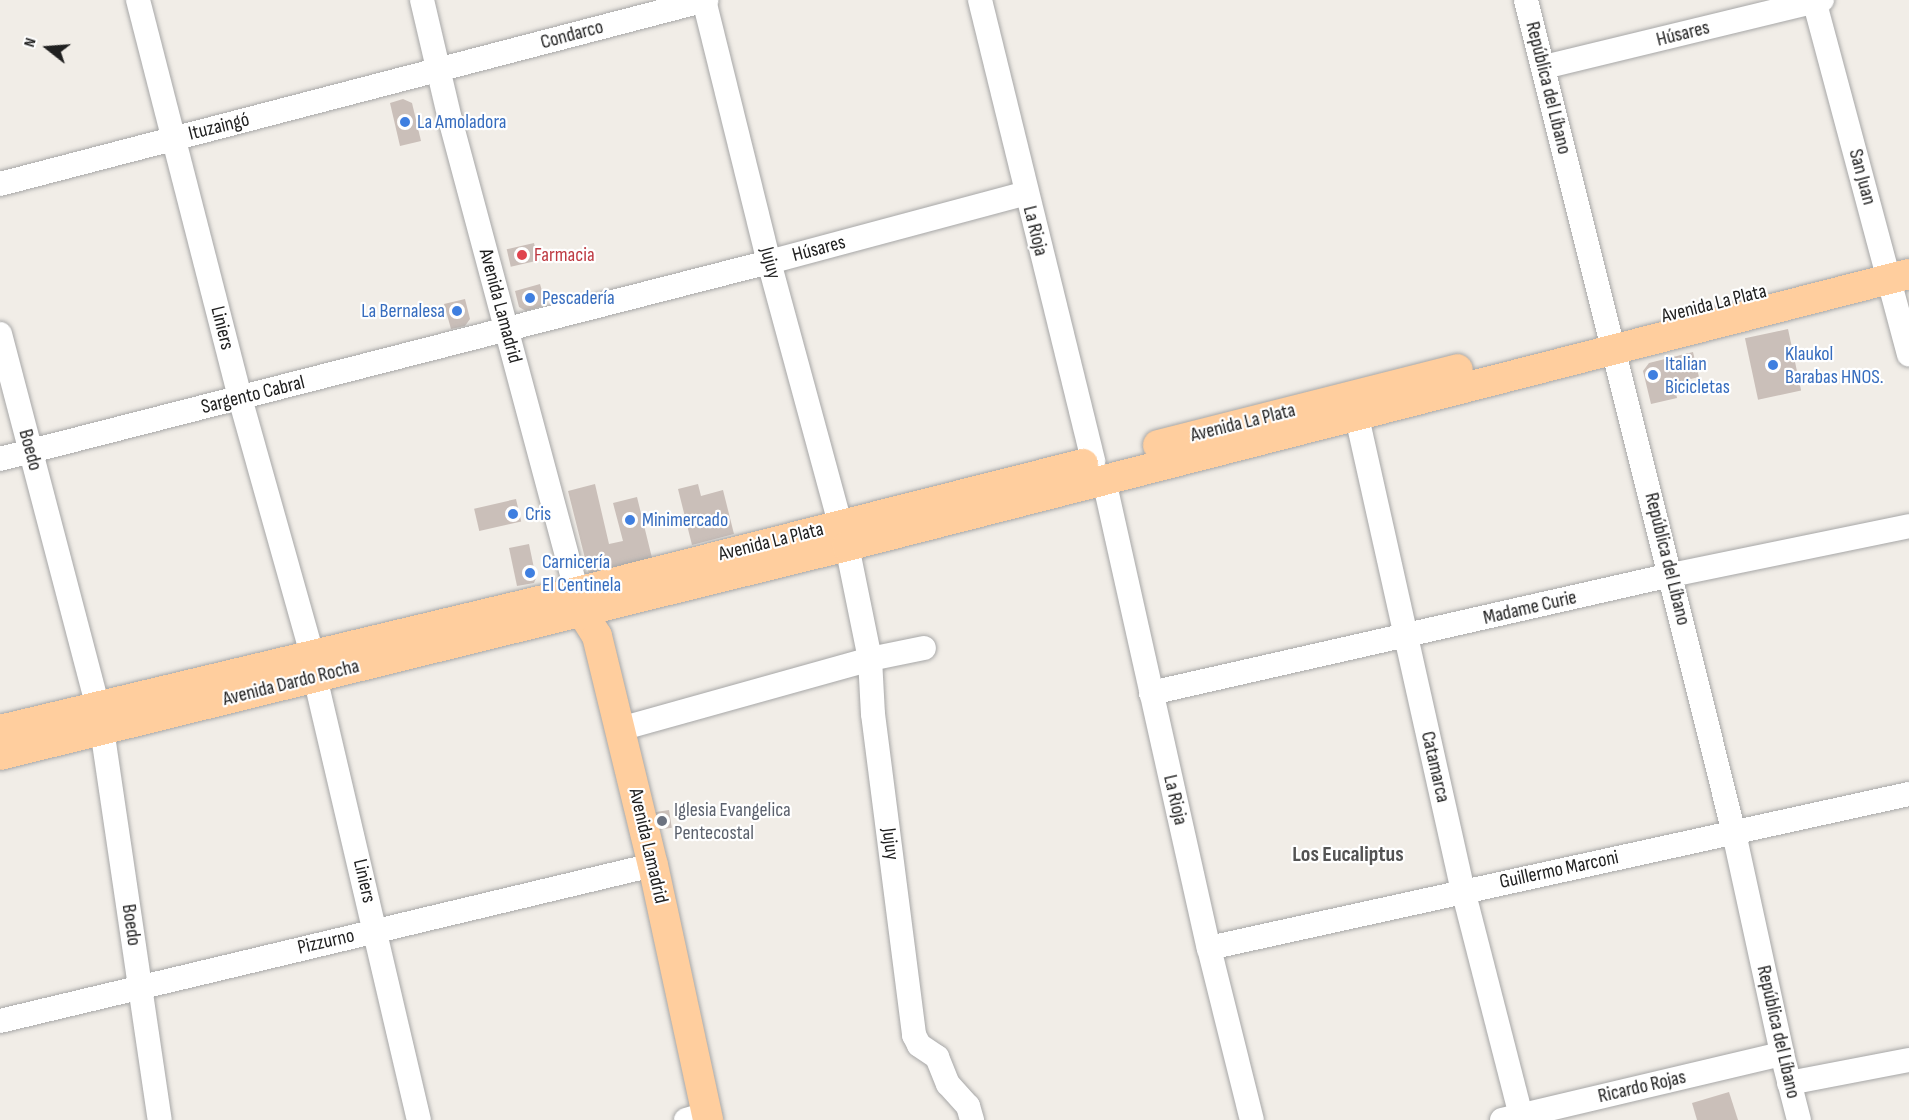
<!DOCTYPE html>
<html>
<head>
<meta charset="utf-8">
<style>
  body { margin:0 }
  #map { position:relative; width:1909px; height:1120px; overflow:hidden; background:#f1ede7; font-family:"Sofia Sans Condensed",sans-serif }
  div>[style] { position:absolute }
  .building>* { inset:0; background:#cabfb9; transform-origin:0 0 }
  .roads { filter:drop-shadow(0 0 2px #a7a7a7) drop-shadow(0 0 2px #a7a7a7) }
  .minor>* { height:24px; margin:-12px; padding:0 12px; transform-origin:12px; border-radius:12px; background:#fff }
  .major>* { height:30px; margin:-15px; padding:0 15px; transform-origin:15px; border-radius:15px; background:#ffce9e }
  .dots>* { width:16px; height:16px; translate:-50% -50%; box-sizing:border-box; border:3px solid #fff; border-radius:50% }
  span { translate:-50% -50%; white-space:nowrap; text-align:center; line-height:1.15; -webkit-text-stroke:4.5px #fff; paint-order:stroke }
  .street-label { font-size:20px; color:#202020 }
  .shop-label { font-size:20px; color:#366cbe }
  .left { translate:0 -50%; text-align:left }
  .right { translate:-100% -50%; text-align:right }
  .health-label { font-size:20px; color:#be3a42 }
  .worship-label { font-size:20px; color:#5b616d }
  .quarter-label { font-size:22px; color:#535353; font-weight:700 }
  .north { position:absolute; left:18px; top:18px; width:60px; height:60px; -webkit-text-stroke:4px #fff; paint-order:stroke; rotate:287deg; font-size:16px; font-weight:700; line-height:24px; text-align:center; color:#202020 }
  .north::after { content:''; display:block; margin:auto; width:21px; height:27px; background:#202020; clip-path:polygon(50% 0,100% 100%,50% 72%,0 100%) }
</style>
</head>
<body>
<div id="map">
  <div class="building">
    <div style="clip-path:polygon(403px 99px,412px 103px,421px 141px,400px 146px,390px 103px)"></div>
    <div style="left:534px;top:243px;width:18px;height:28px;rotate:77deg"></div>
    <div style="clip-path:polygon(540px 284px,546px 305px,526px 311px,519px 307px,515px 291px)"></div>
    <div style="clip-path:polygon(465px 299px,470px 319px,465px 326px,451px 329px,444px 304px)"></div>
    <div style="left:1788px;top:329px;width:63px;height:44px;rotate:78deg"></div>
    <div style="clip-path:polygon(1693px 352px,1699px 377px,1674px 383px,1677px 398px,1651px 404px,1643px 371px,1649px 363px)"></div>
    <div style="clip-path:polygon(595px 484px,609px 544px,623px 541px,613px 503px,637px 497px,653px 562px,590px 578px,568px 491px)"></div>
    <div style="clip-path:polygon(698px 484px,701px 496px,723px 490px,734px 534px,692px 545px,678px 489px)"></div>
    <div style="left:516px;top:499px;width:23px;height:43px;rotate:77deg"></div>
    <div style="clip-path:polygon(529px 544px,536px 578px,534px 583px,517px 586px,509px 548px)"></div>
    <div style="left:669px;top:810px;width:18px;height:18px;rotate:81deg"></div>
    <div style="clip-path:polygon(1729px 1092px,1738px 1120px,1697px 1120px,1692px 1103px)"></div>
  </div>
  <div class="roads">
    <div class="minor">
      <div style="left:138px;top:0;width:411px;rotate:75.6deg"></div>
      <div style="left:240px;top:398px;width:266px;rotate:74.3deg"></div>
      <div style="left:422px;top:0;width:122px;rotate:76.8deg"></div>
      <div style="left:450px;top:119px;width:490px;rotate:75deg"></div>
      <div style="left:704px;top:0;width:270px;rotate:76.1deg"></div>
      <div style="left:769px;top:262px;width:271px;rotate:74.8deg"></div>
      <div style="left:980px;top:0;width:475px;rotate:76.2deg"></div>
      <div style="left:1526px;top:0;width:859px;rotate:75.98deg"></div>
      <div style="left:1734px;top:833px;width:226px;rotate:77.7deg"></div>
      <div style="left:1782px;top:1054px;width:68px;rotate:75.6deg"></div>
      <div style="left:1814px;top:0;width:367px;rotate:75deg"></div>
      <div style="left:1544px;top:67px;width:286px;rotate:-13.6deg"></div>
      <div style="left:0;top:184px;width:730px;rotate:-14.61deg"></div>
      <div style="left:0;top:334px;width:383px;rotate:75.3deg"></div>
      <div style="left:1357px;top:417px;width:485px;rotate:77.4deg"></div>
      <div style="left:1463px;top:890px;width:233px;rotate:75.6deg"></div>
      <div style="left:0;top:459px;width:794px;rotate:-14.37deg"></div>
      <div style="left:769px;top:262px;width:266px;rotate:-15deg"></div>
      <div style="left:1104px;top:480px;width:480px;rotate:77.4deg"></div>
      <div style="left:1209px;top:948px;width:177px;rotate:76deg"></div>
      <div style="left:847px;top:546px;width:115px;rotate:78.5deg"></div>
      <div style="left:870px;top:659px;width:55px;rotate:86.9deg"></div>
      <div style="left:873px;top:714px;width:324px;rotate:82.7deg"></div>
      <div style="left:914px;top:1035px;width:11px;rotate:63deg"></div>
      <div style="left:919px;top:1045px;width:22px;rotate:34deg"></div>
      <div style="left:937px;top:1057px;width:29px;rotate:68deg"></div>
      <div style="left:948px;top:1084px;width:30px;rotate:48deg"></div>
      <div style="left:968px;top:1106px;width:15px;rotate:74deg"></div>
      <div style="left:315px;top:677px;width:455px;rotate:76.8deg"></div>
      <div style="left:1151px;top:693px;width:533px;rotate:-12.79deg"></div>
      <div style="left:1671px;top:575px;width:243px;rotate:-11.6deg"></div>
      <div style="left:102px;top:729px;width:395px;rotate:81.6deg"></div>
      <div style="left:620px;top:729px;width:260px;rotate:-15.6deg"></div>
      <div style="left:870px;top:659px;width:55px;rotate:-11.5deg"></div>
      <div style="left:1209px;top:948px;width:717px;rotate:-12.41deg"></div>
      <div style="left:0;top:1021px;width:671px;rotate:-13.44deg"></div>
      <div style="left:1789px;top:1083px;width:122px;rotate:-10.9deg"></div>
      <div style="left:686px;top:1120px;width:22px;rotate:-16deg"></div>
      <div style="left:1502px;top:1120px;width:288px;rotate:-13.3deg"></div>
    </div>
    <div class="major">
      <div style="left:1158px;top:445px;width:309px;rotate:-14.2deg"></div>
      <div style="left:577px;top:594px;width:19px;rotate:74deg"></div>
      <div style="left:582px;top:612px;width:28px;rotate:58deg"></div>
      <div style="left:597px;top:636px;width:236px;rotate:76.3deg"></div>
      <div style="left:653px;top:865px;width:261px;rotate:77.8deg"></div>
      <div style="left:0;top:730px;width:593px;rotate:-13.45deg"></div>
      <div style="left:577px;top:592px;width:522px;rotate:-14.2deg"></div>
      <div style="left:0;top:755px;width:872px;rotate:-13.86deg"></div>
      <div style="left:847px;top:546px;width:1096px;rotate:-14.37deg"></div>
    </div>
  </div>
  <div class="dots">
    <div style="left:405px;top:122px;background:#3f7fe0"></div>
    <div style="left:522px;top:255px;background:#e0444e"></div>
    <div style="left:530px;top:298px;background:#3f7fe0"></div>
    <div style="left:457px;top:311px;background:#3f7fe0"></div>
    <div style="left:1773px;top:365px;background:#3f7fe0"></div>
    <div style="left:1653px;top:375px;background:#3f7fe0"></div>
    <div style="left:513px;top:514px;background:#3f7fe0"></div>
    <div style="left:630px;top:520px;background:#3f7fe0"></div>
    <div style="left:530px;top:573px;background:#3f7fe0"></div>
    <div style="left:662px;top:821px;background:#6b7280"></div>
  </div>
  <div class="street-label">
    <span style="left:1683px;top:34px;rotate:-14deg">Húsares</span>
    <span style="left:572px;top:35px;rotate:-15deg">Condarco</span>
    <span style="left:1548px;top:88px;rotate:76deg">República del Líbano</span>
    <span style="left:219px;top:127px;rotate:-14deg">Ituzaingó</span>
    <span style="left:1862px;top:177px;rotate:75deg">San Juan</span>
    <span style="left:1035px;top:231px;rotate:76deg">La Rioja</span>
    <span style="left:819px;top:249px;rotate:-15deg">Húsares</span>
    <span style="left:770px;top:263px;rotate:75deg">Jujuy</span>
    <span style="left:1714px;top:304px;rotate:-14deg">Avenida La Plata</span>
    <span style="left:500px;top:306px;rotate:75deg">Avenida Lamadrid</span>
    <span style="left:222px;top:328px;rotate:76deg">Liniers</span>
    <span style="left:253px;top:395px;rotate:-14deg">Sargento Cabral</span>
    <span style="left:1243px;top:423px;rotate:-14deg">Avenida La Plata</span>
    <span style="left:30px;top:450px;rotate:75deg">Boedo</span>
    <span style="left:771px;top:542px;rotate:-14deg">Avenida La Plata</span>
    <span style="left:1667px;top:559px;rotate:76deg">República del Líbano</span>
    <span style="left:1530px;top:608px;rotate:-13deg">Madame Curie</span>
    <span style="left:291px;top:683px;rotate:-14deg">Avenida Dardo Rocha</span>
    <span style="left:1435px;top:767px;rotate:77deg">Catamarca</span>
    <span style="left:1175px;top:800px;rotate:77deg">La Rioja</span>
    <span style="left:890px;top:844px;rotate:83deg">Jujuy</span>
    <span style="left:648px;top:846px;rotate:77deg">Avenida Lamadrid</span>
    <span style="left:1559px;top:870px;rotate:-12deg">Guillermo Marconi</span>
    <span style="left:364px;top:881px;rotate:77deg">Liniers</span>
    <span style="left:131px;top:925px;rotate:82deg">Boedo</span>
    <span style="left:326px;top:942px;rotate:-13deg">Pizzurno</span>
    <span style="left:1778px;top:1032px;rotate:77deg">República del Líbano</span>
    <span style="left:1642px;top:1087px;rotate:-13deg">Ricardo Rojas</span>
  </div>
  <div class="shop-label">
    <span class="left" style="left:417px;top:122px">La Amoladora</span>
    <span class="left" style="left:542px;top:298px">Pescadería</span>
    <span class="right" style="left:445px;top:311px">La Bernalesa</span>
    <span class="left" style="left:1785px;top:366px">Klaukol<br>Barabas HNOS.</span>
    <span class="left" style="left:1665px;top:376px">Italian<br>Bicicletas</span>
    <span class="left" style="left:525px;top:514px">Cris</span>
    <span class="left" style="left:642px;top:520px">Minimercado</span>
    <span class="left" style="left:542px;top:574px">Carnicería<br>El Centinela</span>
  </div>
  <div class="health-label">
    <span class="left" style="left:534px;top:255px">Farmacia</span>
  </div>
  <div class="worship-label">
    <span class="left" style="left:674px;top:822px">Iglesia Evangelica<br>Pentecostal</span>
  </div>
  <div class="quarter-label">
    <span style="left:1348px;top:855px">Los Eucaliptus</span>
  </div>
  <div class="north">N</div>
</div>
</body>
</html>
